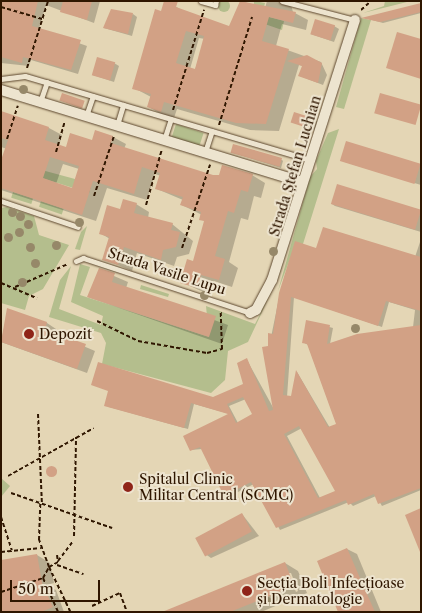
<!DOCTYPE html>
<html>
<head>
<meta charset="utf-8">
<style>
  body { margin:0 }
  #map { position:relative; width:422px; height:613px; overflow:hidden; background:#e4d6b5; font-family:"Libre Caslon Text",serif }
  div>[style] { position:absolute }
  .green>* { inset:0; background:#b4be8d; transform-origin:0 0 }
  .round { border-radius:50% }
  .shadow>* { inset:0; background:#0003 }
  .building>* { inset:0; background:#d2a185; transform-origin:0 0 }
  .path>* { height:2px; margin-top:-1px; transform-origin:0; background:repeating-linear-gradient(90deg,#2f1600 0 4px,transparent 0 6.5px) }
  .roads { filter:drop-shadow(0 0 1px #5c462d) drop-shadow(0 0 1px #5c462d) }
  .lane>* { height:5px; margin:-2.5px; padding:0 2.5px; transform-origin:2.5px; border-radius:2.5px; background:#ede4cf }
  .street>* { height:10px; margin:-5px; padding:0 5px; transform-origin:5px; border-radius:5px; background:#ede4cf }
  .trees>* { width:9px; height:9px; margin:-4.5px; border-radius:50%; background:#968869 }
  .dots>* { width:14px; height:14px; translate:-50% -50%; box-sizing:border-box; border:2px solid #ede4cf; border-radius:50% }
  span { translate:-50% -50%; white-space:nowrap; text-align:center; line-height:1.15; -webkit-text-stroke:4px #ede4cf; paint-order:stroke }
  .street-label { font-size:14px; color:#2f1600 }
  .poi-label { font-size:14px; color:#2f1600 }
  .left { translate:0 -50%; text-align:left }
  .frame { position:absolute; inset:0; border:2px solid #2f1600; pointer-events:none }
  .scale { position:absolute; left:10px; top:580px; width:90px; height:22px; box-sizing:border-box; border:2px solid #2f1600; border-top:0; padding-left:6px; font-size:15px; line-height:18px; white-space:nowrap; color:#2f1600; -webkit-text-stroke:4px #ede4cf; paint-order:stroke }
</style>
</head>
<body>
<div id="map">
  <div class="green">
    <div class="round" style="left:218px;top:0;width:12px;height:12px"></div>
    <div style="clip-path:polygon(254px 1px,265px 3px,262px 15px,284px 21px,282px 30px,253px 20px)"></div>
    <div style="clip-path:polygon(385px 1px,411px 1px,363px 13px,384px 6px)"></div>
    <div style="clip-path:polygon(361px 18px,371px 20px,344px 109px,336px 107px)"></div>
    <div style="left:176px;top:124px;width:29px;height:15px;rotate:18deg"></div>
    <div style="clip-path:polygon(339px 129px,303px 244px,290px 259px,278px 291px,310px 177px,317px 169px,316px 161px,328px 133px)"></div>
    <div style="clip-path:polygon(1px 159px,75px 179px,91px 186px,89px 193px,1px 165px)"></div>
    <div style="left:13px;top:192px;width:21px;height:6px;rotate:17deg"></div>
    <div style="left:41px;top:201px;width:24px;height:6px;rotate:19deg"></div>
    <div style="clip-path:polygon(7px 207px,34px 216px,39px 235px,69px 245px,43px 289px,29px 296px,25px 310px,1px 303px,1px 208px)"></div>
    <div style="clip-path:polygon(87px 226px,80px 250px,75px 249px,81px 232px)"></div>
    <div style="clip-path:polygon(80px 264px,90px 267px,80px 295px,209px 337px,206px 306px,255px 324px,270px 295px,248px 342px,228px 351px,225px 380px,211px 393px,102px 364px,106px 343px,101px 333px,49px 317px,60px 280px,71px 266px,59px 309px,101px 325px,103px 316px,71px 302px)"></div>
    <div style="clip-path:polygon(141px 285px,169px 294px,168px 297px,140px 289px)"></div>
    <div style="clip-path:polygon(1px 478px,10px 486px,1px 497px)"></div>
  </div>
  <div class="shadow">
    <div style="clip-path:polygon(7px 1px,100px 1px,94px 23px,46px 5px,39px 29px,87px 46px,78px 74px,31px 60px,29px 66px,1px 63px,1px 11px)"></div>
    <div style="clip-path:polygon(evenodd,166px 1px,192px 16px,230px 28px,241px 1px,265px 8px,267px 1px,299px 1px,291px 5px,293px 12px,308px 20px,306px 30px,282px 24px,276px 46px,321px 62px,327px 75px,323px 85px,300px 76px,303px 66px,299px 65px,279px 131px,250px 130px,177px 109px,174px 118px,161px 114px,149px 107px,151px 97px,134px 88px,166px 1px,199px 38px,205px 39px,195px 70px,190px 69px,199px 38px)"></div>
    <div style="clip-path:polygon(421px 4px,421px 13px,383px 23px,365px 18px)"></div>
    <div style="clip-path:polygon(133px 14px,137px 17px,132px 36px,104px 28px)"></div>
    <div style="clip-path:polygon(334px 26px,339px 29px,334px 42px,311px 34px)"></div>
    <div style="clip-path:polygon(114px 63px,119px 66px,114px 82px,93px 75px)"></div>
    <div style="clip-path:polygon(evenodd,1px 112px,49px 128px,62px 135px,59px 146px,67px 148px,113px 137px,126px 144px,124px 149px,213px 177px,252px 175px,265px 183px,261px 198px,254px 196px,248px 220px,241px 218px,229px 262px,238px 268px,232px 287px,214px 281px,210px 295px,181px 282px,194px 263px,205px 222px,202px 215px,182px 205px,183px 200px,157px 189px,161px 176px,155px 174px,147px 200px,107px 188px,96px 221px,1px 190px,7px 149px,1px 147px,1px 112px,63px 164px,79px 169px,73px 190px,56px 184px,63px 164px)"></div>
    <div style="clip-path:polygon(314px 120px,319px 122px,316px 131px,293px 122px)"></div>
    <div style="clip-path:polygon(234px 153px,282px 160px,283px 161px,281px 168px)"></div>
    <div style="clip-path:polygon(345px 162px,421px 165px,421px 185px)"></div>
    <div style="clip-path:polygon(136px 204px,149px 212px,148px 218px,172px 224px,193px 241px,189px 254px,177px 257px,174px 266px,137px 253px,132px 271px,104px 259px,110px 239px,100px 233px,120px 210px)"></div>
    <div style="clip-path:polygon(332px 204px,421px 211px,421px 232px,335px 206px)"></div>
    <div style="clip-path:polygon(evenodd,421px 239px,421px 490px,382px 506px,376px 496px,353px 506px,349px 502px,280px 530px,254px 484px,228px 497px,202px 449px,191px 450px,230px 414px,194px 404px,188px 429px,109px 407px,213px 398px,245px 385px,247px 360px,275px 411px,269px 347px,280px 293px,317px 250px,415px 257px,421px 239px,294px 297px,382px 327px,389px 302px,415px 310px,413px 327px,330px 344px,333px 328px,307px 321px,303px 342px,308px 345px,337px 425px,330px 428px,297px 372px,292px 398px,287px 397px,294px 297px,421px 239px,246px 399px,254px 414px,238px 423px,229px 406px,246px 399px,421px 239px,302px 428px,337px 491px,320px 498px,287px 436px,302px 428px)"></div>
    <div style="clip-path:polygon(100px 270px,128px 282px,126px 288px,228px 325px,222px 344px,88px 297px)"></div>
    <div style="clip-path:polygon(8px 310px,47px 323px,56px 329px,55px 334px,95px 351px,87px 373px,1px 342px)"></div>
    <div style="clip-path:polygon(49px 468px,57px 470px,56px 475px,48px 472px)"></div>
    <div style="clip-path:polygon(242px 514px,259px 536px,211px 558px,204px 553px)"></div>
    <div style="clip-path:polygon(347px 549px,357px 554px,381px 612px,340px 612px)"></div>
    <div style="clip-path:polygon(37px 555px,50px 563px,54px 583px,46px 585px,56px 590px,64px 612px,1px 612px)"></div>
    <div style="clip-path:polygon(evenodd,285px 563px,298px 571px,307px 593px,261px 612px,164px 612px,285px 563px,288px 573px,291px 573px,298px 591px,296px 592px,288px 573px)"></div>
  </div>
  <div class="building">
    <div style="clip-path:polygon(1px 1px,38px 1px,32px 26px,81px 40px,71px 70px,23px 57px,22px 63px,1px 57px)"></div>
    <div style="clip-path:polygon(63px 1px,92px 1px,87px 20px,60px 12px)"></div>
    <div style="clip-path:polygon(evenodd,164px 1px,178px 1px,176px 7px,229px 26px,240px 1px,296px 12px,293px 23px,269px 17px,262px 41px,289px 49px,266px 124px,236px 123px,164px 102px,161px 112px,147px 107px,151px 94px,132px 89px,155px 9px,161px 11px,164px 1px,186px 31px,204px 36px,195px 69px,176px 63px,186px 31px)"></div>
    <div style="clip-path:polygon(421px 3px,421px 12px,380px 22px,361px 18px)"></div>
    <div style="clip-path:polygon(111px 9px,133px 13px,128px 34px,103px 28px)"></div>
    <div style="left:315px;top:19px;width:21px;height:16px;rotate:17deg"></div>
    <div style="clip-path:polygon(397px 32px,421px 39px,421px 79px,386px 68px)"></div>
    <div style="clip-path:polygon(307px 55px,322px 63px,318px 83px,298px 76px,302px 66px,287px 61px)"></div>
    <div style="left:97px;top:57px;width:19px;height:19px;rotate:16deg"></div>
    <div style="left:62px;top:93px;width:24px;height:8px;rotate:19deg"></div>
    <div style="left:380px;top:93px;width:43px;height:21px;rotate:16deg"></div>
    <div style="clip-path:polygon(evenodd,1px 111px,49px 127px,45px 140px,66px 147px,70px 133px,92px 140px,95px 130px,113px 136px,111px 143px,213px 175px,219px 175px,222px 165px,253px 174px,248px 192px,241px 190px,234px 213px,228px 211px,215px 256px,225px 259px,219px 280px,201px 275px,197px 288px,180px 283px,187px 259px,193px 261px,204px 221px,199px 220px,201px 212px,180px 205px,183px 197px,155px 189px,160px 173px,142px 167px,134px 194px,93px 181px,82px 215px,1px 188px,1px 160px,8px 140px,1px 138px,1px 111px,50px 157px,79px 166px,72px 188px,43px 178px,50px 157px)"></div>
    <div style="left:294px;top:112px;width:22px;height:11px;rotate:18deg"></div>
    <div style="left:346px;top:141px;width:78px;height:21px;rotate:17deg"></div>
    <div style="left:233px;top:144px;width:51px;height:9px;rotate:16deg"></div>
    <div style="left:337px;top:184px;width:88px;height:21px;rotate:17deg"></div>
    <div style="clip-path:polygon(123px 199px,137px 203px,134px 213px,173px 223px,171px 230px,180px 232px,176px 247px,163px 250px,161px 260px,124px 247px,118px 265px,102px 260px,109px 237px,99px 234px,107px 205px,120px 209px)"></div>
    <div style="clip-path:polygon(evenodd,323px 227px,421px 257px,421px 311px,386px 301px,378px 326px,291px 297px,283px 395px,291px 396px,296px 370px,328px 427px,336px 424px,307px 344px,302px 343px,306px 320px,330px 325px,327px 344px,357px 334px,421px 325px,421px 488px,378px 504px,374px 494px,348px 505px,346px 500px,276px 528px,251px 482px,224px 496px,200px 447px,190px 451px,183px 436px,228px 414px,191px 403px,184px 428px,104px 406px,108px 391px,91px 385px,98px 362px,213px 397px,243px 384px,237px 363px,247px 358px,269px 411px,273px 410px,262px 347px,268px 346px,268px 333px,273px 334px,279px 293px,295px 241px,316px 248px,323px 227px,243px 397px,252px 414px,236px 423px,227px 404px,243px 397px,323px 227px,299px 426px,335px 491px,318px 498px,284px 434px,299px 426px)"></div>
    <div style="clip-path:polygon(99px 268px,115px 273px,112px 282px,216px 316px,209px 337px,87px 297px)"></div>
    <div style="clip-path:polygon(7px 308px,47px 322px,45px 330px,86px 344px,77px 369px,1px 342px)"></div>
    <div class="round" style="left:45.5px;top:465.5px;width:11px;height:11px"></div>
    <div style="clip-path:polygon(421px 508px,421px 552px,420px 552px,405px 515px)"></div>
    <div style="left:242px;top:513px;width:21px;height:53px;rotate:62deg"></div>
    <div style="clip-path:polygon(347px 548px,363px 585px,375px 612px,338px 612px,317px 561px)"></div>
    <div style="clip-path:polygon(37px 554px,42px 583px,53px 607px,41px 612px,1px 612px,1px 560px)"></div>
    <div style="clip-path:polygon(285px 562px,294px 586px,230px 612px,162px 612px)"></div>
  </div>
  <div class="path">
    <div style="left:1px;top:7px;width:43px;rotate:16.3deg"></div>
    <div style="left:361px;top:10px;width:12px;rotate:-42deg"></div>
    <div style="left:27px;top:68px;width:70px;rotate:-72.6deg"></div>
    <div style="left:173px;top:110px;width:105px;rotate:-72.8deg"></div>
    <div style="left:219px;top:125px;width:113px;rotate:-73deg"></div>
    <div style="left:7px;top:139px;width:35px;rotate:-72deg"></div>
    <div style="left:56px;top:152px;width:32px;rotate:-74deg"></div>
    <div style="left:94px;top:196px;width:63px;rotate:-71.6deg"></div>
    <div style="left:146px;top:205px;width:58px;rotate:-74.1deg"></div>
    <div style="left:182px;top:248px;width:88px;rotate:-71.4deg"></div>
    <div style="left:1px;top:283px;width:39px;rotate:23deg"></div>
    <div style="left:15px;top:287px;width:58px;rotate:-23.5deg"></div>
    <div style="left:97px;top:321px;width:46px;rotate:26deg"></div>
    <div style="left:138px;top:341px;width:70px;rotate:9.9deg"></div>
    <div style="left:207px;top:353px;width:16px;rotate:-15deg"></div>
    <div style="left:222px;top:349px;width:37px;rotate:-92deg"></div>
    <div style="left:38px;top:414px;width:90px;rotate:87.5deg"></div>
    <div style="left:8px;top:476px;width:98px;rotate:-29.2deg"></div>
    <div style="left:11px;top:493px;width:107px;rotate:19.1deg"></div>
    <div style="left:1px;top:517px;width:35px;rotate:72deg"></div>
    <div style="left:74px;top:536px;width:99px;rotate:-88.8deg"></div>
    <div style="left:1px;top:552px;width:40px;rotate:-5.7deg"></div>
    <div style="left:57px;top:555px;width:7px;rotate:82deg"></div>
    <div style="left:58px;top:562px;width:10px;rotate:151deg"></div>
    <div style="left:49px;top:567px;width:49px;rotate:64.5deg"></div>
    <div style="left:58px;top:561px;width:25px;rotate:-53deg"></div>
    <div style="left:57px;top:565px;width:28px;rotate:19deg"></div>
    <div style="left:43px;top:578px;width:37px;rotate:66deg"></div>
    <div style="left:1px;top:592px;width:44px;rotate:-18.4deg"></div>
    <div style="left:43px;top:578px;width:13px;rotate:-61deg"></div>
    <div style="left:49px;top:567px;width:29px;rotate:-110deg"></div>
    <div style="left:39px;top:540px;width:37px;rotate:-88deg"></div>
    <div style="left:92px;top:606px;width:31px;rotate:-25deg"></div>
    <div style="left:120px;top:593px;width:20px;rotate:70deg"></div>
  </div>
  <div class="roads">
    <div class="lane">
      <div style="left:201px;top:1px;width:15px;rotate:16deg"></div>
      <div style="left:215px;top:5px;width:4px;rotate:-76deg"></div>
      <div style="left:282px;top:1px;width:75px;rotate:14.6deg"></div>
      <div style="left:1px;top:79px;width:24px;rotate:-7deg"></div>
      <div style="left:25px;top:76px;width:297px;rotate:16.4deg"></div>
      <div style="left:40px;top:102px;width:21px;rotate:-71deg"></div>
      <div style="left:86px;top:116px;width:21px;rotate:-71deg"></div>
      <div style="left:117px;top:125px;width:21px;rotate:-73deg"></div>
      <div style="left:164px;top:140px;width:22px;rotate:-72deg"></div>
      <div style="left:205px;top:152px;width:22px;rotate:-72deg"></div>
      <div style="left:1px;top:201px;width:81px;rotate:18.7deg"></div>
      <div style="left:76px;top:261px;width:8px;rotate:-23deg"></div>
      <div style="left:83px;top:258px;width:176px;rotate:18.2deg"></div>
    </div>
    <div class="street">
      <div style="left:1px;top:90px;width:315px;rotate:17deg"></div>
      <div style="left:250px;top:313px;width:7px;rotate:-27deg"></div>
      <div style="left:256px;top:310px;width:34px;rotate:-62deg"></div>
      <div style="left:272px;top:280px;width:273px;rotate:-72.3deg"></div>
    </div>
  </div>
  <div class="trees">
    <div style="left:23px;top:89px"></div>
    <div style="left:12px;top:212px"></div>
    <div style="left:20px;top:216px"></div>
    <div style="left:79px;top:222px"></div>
    <div style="left:28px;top:224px"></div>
    <div style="left:19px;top:232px"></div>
    <div style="left:8px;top:237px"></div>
    <div style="left:56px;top:245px"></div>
    <div style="left:30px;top:247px"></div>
    <div style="left:273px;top:251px"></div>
    <div style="left:35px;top:263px"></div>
    <div style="left:22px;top:282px"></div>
    <div style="left:204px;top:295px"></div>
    <div style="left:355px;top:328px"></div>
    <div style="left:267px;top:601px"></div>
  </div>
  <div class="dots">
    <div style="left:29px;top:334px;background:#8f2418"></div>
    <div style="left:128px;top:487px;background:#8f2418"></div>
    <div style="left:247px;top:591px;background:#8f2418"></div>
  </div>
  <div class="street-label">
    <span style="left:295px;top:166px;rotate:-73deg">Strada Ștefan Luchian</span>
    <span style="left:167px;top:271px;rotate:18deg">Strada Vasile Lupu</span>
  </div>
  <div class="poi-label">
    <span class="left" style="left:39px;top:334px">Depozit</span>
    <span class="left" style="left:139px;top:487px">Spitalul Clinic<br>Militar Central (SCMC)</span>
    <span class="left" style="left:257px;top:591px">Secția Boli Infecțioase<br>și Dermatologie</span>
  </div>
  <div class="frame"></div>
  <div class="scale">50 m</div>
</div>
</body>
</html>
